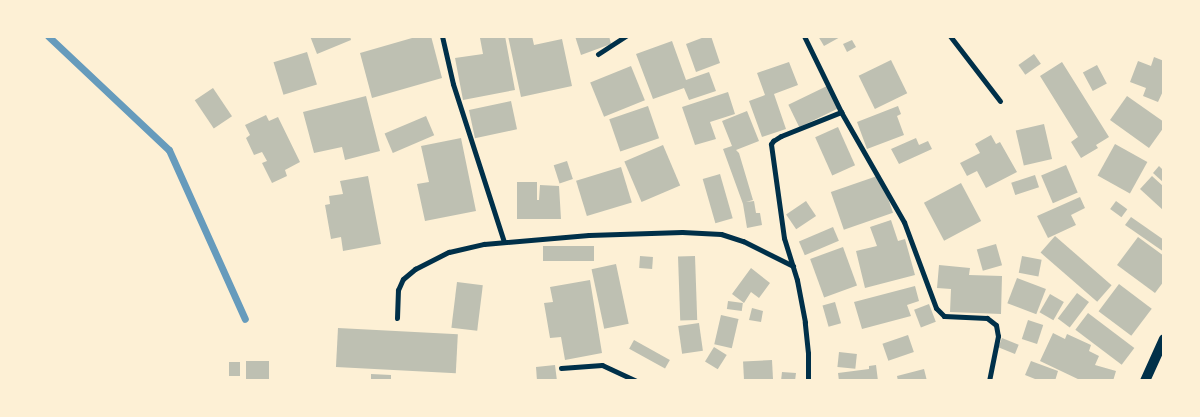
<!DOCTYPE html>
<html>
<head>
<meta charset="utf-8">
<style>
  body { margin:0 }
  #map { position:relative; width:1200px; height:417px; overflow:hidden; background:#fdf0d5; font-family:"Titillium Web",sans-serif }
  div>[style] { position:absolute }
  .stream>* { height:7px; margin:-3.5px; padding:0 3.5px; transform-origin:3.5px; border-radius:3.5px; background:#669bbc }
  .building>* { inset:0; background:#bec0b2; transform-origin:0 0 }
  .minor>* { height:5px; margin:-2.5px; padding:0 2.5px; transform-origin:2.5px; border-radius:2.5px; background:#003049 }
  .secondary>* { height:10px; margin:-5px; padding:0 5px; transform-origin:5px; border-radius:5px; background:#003049 }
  span { translate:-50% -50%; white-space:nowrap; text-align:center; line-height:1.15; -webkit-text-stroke:5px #fdf0d5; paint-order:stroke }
  .frame { position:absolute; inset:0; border:38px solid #fdf0d5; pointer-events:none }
</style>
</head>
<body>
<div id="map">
  <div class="stream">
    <div style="left:48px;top:36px;width:166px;rotate:43.3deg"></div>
    <div style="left:169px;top:150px;width:185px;rotate:65.8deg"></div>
  </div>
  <div class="building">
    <div style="clip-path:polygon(310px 36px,350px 36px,351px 40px,317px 54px)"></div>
    <div style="clip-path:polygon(419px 36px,431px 36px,442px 78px,372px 98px,360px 53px)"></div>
    <div style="clip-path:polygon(489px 36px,505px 36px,515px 90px,463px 100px,455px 58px,483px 54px,480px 38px)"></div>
    <div style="clip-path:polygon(508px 36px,532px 36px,534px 45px,562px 39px,572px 86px,521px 97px)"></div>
    <div style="clip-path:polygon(575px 36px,609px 36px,611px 44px,581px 55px)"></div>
    <div style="clip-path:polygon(707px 36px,711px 36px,720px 63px,696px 72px,686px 44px)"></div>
    <div style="clip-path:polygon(818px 36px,842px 36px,824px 46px)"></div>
    <div style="clip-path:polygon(852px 40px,856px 47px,847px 52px,843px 44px)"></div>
    <div style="clip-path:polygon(672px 41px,686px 80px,709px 72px,716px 91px,689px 100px,684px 88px,653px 99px,636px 54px)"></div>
    <div style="left:307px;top:52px;width:34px;height:35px;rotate:73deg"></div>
    <div style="left:1034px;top:54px;width:12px;height:19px;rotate:55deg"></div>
    <div style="clip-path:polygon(1154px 57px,1164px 61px,1164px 89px,1158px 102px,1143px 96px,1146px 88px,1130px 82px,1138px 61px,1151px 66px)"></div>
    <div style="left:891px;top:60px;width:37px;height:36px;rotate:64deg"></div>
    <div style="clip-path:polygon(789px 62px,798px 85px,774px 94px,786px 129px,762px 137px,749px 101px,765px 95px,757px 73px)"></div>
    <div style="clip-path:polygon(1062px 62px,1109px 137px,1096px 145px,1098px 148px,1081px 158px,1071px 142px,1078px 137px,1040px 76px)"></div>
    <div style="left:1097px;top:65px;width:21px;height:16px;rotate:62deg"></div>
    <div style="left:631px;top:66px;width:37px;height:44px;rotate:68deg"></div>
    <div style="left:827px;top:86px;width:25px;height:43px;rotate:64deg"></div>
    <div style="left:213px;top:88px;width:34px;height:22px;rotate:56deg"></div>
    <div style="clip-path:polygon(728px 92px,735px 114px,710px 122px,716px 139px,695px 145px,682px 107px)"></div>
    <div style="clip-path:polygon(366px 96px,380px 151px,345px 160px,342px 147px,314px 153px,303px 112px)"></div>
    <div style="clip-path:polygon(1127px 96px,1164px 122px,1164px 127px,1149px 148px,1110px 120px)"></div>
    <div style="left:511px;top:101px;width:29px;height:43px;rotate:78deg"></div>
    <div style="left:648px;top:106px;width:34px;height:41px;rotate:71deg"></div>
    <div style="clip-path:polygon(898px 106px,901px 114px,897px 116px,904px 135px,867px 149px,857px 122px)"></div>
    <div style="clip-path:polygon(747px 111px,759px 141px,736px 150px,739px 153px,753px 200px,746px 202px,754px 201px,756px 213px,760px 213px,762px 225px,747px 228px,743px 204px,723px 149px,732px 146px,722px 121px)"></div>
    <div style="clip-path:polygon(266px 115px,269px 121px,278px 117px,300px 162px,285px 170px,287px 176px,272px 183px,262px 163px,267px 161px,262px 152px,254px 155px,246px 138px,250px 135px,245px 125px)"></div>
    <div style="left:426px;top:116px;width:21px;height:45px;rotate:67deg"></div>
    <div style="left:1044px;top:124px;width:36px;height:29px;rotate:77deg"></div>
    <div style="left:838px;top:127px;width:42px;height:25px;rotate:66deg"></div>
    <div style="clip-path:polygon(991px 135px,996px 144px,1000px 142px,1017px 172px,986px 188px,977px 171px,967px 176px,960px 163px,980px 153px,975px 144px)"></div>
    <div style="clip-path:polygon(461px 138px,476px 211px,425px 221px,417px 184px,429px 182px,421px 146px)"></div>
    <div style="clip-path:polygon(916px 138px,919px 145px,928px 141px,932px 149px,899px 164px,891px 149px)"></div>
    <div style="left:1115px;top:144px;width:37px;height:36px;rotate:29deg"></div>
    <div style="left:663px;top:145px;width:44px;height:42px;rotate:67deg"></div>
    <div style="left:567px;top:161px;width:19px;height:14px;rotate:72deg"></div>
    <div style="left:1066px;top:165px;width:30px;height:27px;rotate:67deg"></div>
    <div style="clip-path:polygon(1159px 166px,1164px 171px,1164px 183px,1153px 173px)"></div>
    <div style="left:621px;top:167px;width:37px;height:47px;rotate:73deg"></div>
    <div style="left:720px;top:174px;width:46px;height:18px;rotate:74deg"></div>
    <div style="left:880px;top:175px;width:40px;height:52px;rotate:71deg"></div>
    <div style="left:1035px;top:175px;width:13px;height:25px;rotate:72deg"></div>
    <div style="clip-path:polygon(368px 176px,381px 244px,343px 251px,341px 237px,331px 239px,325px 205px,330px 204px,329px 196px,343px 194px,340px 181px)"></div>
    <div style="clip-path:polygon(1152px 176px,1164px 187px,1164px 211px,1140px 189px)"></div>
    <div style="clip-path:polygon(517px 182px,537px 182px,537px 200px,539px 200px,540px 185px,559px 186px,561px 219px,517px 219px)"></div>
    <div style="left:961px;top:183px;width:43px;height:42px;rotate:62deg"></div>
    <div style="clip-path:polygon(1080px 197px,1085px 208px,1071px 215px,1076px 225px,1048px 238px,1037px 216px)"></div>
    <div style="left:806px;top:201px;width:18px;height:24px;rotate:56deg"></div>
    <div style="left:1116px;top:201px;width:14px;height:10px;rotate:36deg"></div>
    <div style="clip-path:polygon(1131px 217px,1164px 240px,1164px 252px,1125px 225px)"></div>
    <div style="clip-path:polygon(891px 220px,898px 241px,905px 239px,915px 275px,865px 288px,856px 251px,877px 246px,870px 227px)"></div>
    <div style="left:833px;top:227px;width:15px;height:37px;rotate:67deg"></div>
    <div style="left:1055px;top:236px;width:75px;height:22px;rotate:41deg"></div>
    <div style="clip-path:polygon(1138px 237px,1164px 256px,1164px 281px,1155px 293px,1117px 265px)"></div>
    <div style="left:996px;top:244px;width:22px;height:20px;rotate:74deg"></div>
    <div style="left:543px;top:246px;width:51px;height:15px"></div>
    <div style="left:843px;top:247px;width:41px;height:35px;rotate:70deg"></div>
    <div style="left:640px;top:256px;width:13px;height:12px;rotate:4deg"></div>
    <div style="left:695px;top:256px;width:64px;height:17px;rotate:88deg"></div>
    <div style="left:1022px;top:256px;width:20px;height:17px;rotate:11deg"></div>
    <div style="left:616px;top:264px;width:61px;height:25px;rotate:78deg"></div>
    <div style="clip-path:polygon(939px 265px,970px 268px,969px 275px,1002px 276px,1001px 314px,950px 312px,951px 289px,937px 288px)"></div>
    <div style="clip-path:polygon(751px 268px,770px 283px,759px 298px,751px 292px,744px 303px,732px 294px)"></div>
    <div style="left:1017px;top:278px;width:31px;height:27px;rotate:21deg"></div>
    <div style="clip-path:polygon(590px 280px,602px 353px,565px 360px,561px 337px,550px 338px,544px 303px,553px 302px,550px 287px)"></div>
    <div style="left:457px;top:282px;width:26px;height:46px;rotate:7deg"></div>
    <div style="left:1119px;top:284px;width:41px;height:34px;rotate:37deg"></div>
    <div style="clip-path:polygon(915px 286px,919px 301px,907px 305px,911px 316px,862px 329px,854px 302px)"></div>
    <div style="left:1077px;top:293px;width:15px;height:32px;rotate:37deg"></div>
    <div style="left:1050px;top:294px;width:16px;height:21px;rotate:30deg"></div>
    <div style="left:728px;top:301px;width:15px;height:8px;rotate:8deg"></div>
    <div style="left:835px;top:302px;width:22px;height:13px;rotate:74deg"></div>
    <div style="left:929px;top:304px;width:19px;height:16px;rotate:69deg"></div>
    <div style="clip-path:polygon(752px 308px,763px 311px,761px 322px,749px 320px)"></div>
    <div style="left:1088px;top:313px;width:58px;height:21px;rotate:37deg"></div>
    <div style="left:721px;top:315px;width:18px;height:30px;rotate:13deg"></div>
    <div style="left:1028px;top:320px;width:16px;height:20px;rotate:18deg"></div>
    <div style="left:699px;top:323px;width:28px;height:21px;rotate:82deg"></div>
    <div style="left:338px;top:328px;width:120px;height:39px;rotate:3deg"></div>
    <div style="clip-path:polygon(1053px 333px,1065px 339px,1067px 334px,1091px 345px,1089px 351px,1099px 356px,1095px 365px,1116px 371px,1113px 381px,1082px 381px,1040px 361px)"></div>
    <div style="left:908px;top:335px;width:18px;height:27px;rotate:71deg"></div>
    <div style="left:1002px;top:338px;width:18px;height:10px;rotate:22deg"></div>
    <div style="left:634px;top:340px;width:41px;height:10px;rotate:29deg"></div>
    <div style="left:714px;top:347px;width:15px;height:17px;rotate:32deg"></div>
    <div style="left:839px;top:352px;width:18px;height:15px;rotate:6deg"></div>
    <div style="left:772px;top:360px;width:21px;height:29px;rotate:87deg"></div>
    <div style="left:246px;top:361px;width:23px;height:20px"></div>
    <div style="clip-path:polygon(1031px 361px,1058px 371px,1055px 381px,1040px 381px,1025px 375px)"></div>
    <div style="left:229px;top:362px;width:11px;height:14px"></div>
    <div style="clip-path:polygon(555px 365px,557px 381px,537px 381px,536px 367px)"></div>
    <div style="clip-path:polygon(876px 365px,878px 381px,839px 381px,838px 373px,869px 369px,869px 366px)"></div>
    <div style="clip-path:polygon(924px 369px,927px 381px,898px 381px,897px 376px)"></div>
    <div style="clip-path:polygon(782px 372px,796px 373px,795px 381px,781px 381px)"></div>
    <div style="clip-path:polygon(371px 374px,391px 375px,391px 381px,371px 381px)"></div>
  </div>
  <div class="minor">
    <div style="left:442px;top:36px;width:49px;rotate:77.1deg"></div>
    <div style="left:453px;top:84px;width:166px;rotate:72.1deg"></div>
    <div style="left:804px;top:36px;width:85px;rotate:64deg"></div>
    <div style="left:841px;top:112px;width:127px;rotate:60.2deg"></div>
    <div style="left:904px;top:222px;width:92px;rotate:69.6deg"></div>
    <div style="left:936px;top:308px;width:11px;rotate:45deg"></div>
    <div style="left:944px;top:316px;width:43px;rotate:2.7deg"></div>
    <div style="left:987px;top:318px;width:11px;rotate:38deg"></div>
    <div style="left:996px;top:325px;width:11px;rotate:80deg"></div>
    <div style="left:998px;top:336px;width:46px;rotate:101.3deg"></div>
    <div style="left:950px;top:36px;width:82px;rotate:52.4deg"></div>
    <div style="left:598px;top:54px;width:33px;rotate:-33deg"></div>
    <div style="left:397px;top:318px;width:28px;rotate:-88deg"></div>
    <div style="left:398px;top:290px;width:12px;rotate:-66deg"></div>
    <div style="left:403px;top:279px;width:16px;rotate:-40deg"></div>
    <div style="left:415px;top:269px;width:38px;rotate:-27deg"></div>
    <div style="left:449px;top:252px;width:36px;rotate:-13deg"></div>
    <div style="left:484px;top:244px;width:105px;rotate:-4.9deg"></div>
    <div style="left:589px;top:235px;width:93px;rotate:-1.8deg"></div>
    <div style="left:682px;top:232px;width:39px;rotate:3deg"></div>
    <div style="left:721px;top:234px;width:23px;rotate:18deg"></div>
    <div style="left:743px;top:241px;width:56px;rotate:26.6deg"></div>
    <div style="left:561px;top:368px;width:41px;rotate:-4.2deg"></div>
    <div style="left:602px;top:365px;width:38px;rotate:25deg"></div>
    <div style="left:808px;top:381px;width:28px;rotate:-90deg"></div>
    <div style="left:808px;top:353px;width:31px;rotate:-96deg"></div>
    <div style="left:805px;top:322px;width:43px;rotate:-100.8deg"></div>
    <div style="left:797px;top:280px;width:44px;rotate:-107.2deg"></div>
    <div style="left:784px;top:238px;width:95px;rotate:-97.9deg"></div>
    <div style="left:771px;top:144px;width:4px;rotate:-56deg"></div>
    <div style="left:773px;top:141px;width:9px;rotate:-32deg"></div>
    <div style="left:781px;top:136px;width:65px;rotate:-21.8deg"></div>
  </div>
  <div class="secondary">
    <div style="left:1145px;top:381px;width:46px;rotate:-65.7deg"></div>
  </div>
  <div class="frame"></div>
</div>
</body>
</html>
